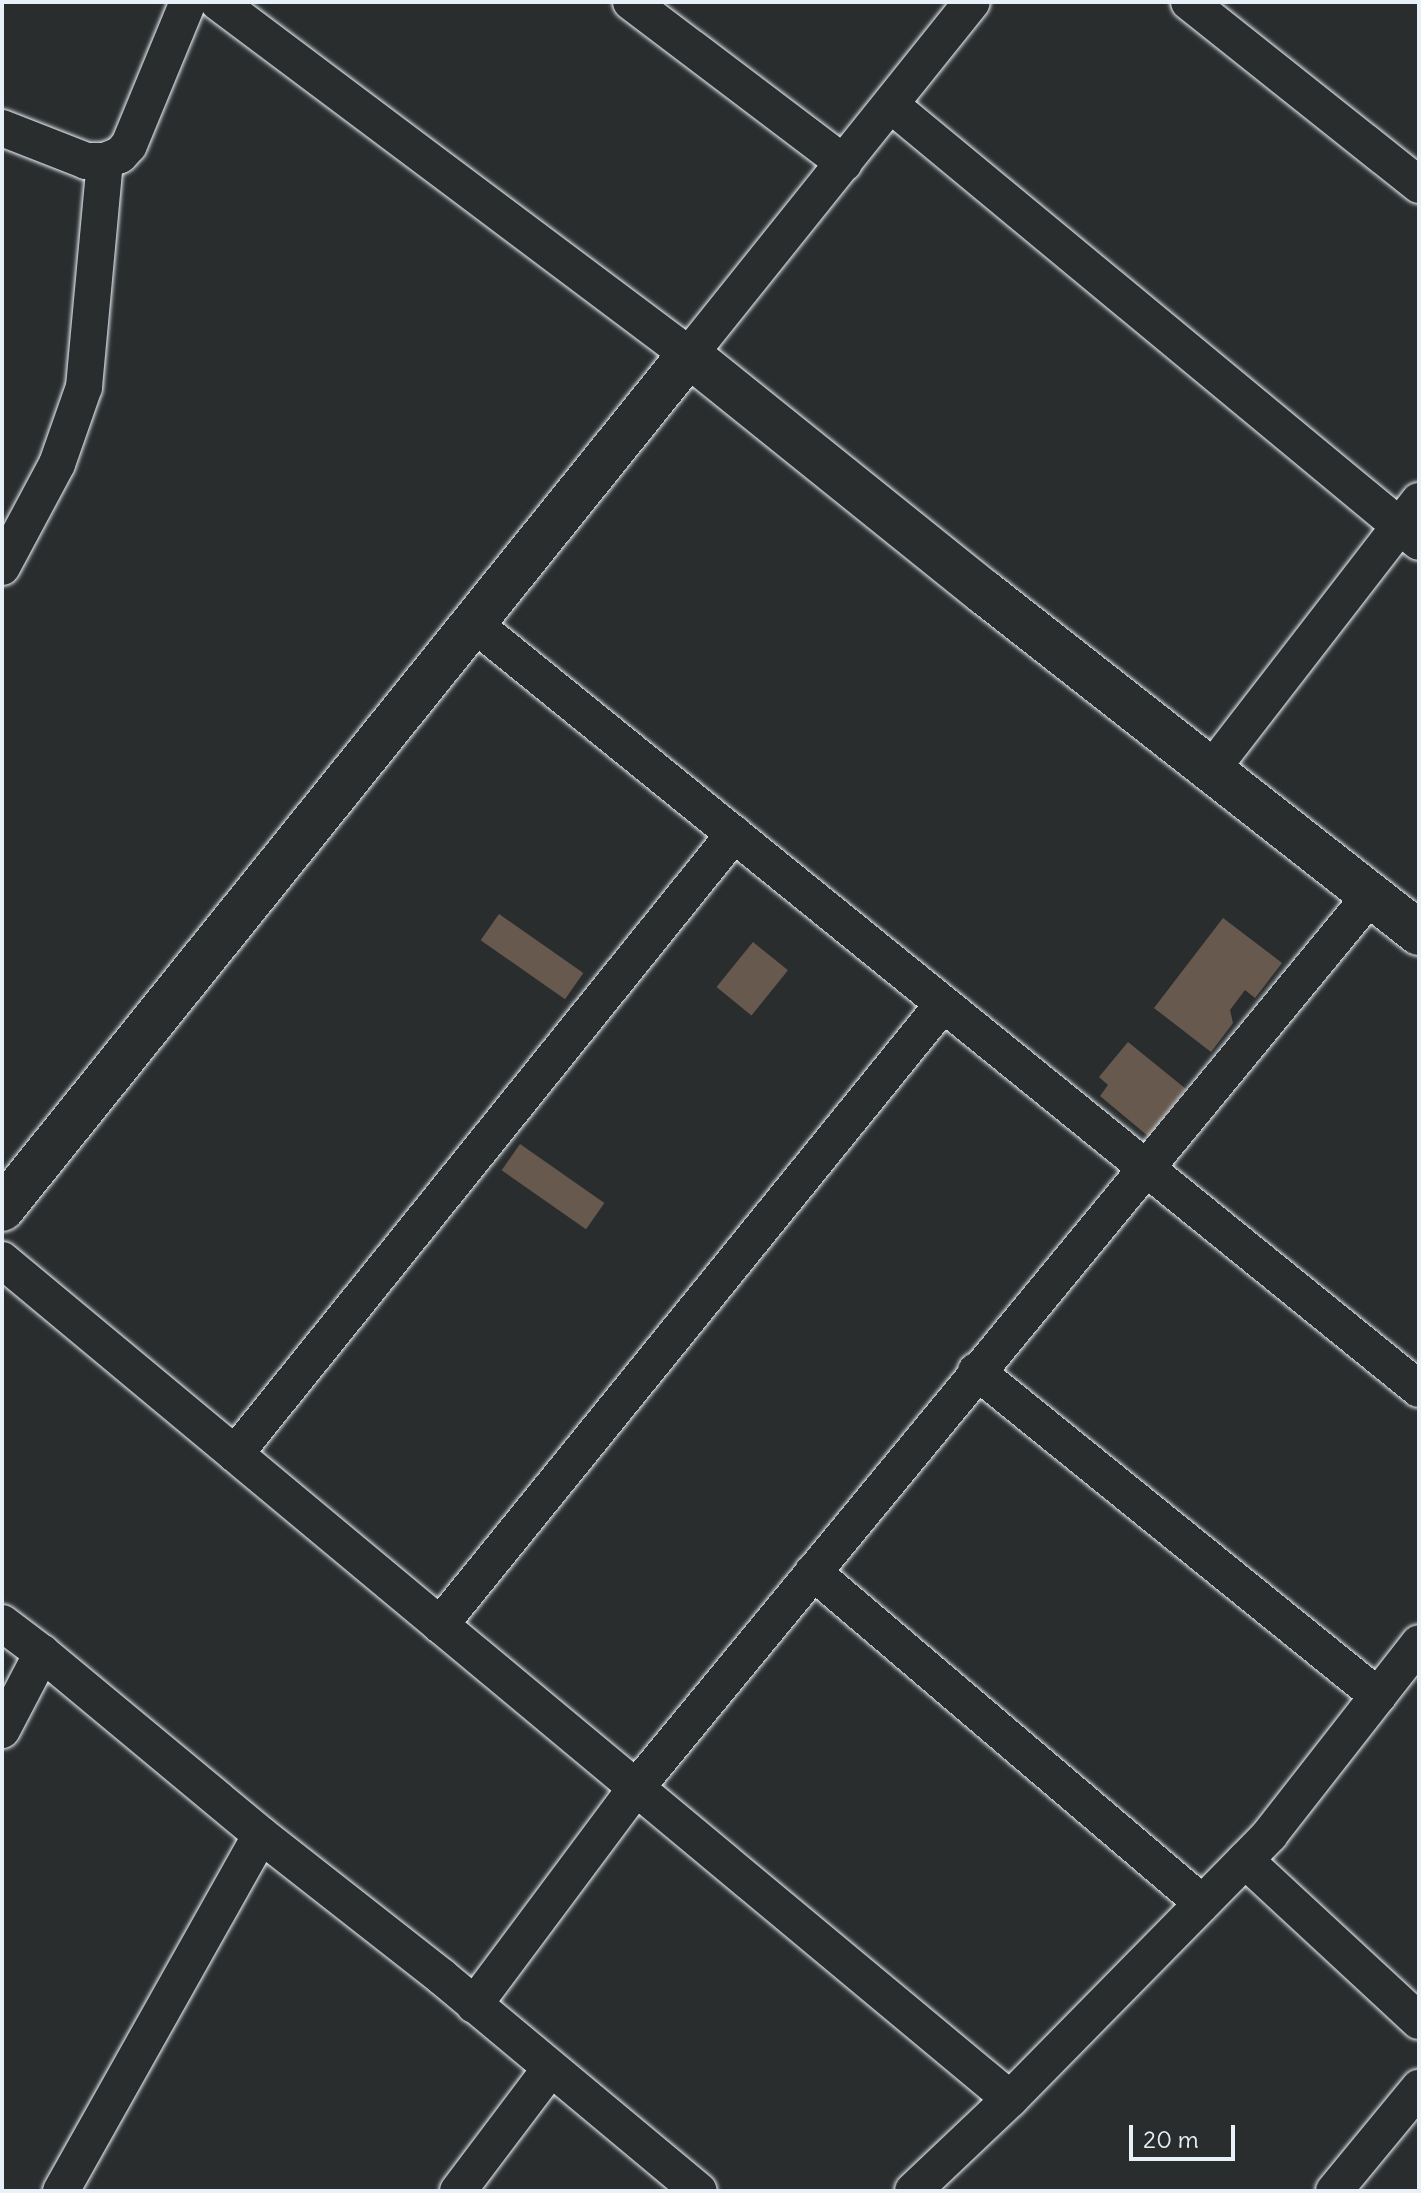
<!DOCTYPE html>
<html>
<head>
<meta charset="utf-8">
<style>
  body { margin:0 }
  #map { position:relative; width:1421px; height:2193px; overflow:hidden; background:#2a2d2e; font-family:Delius,sans-serif }
  div>[style] { position:absolute }
  .building>* { inset:0; background:#67594e; transform-origin:0 0 }
  .roads { filter:drop-shadow(0 0 2px #e8f1f8) drop-shadow(0 0 2px #e8f1f8) }
  .street>* { height:36px; margin:-18px; padding:0 18px; transform-origin:18px; border-radius:18px; background:#2a2d2e }
  .secondary>* { height:44px; margin:-22px; padding:0 22px; transform-origin:22px; border-radius:22px; background:#2a2d2e }
  span { translate:-50% -50%; white-space:nowrap; text-align:center; line-height:1.15; -webkit-text-stroke:6px #2a2d2e; paint-order:stroke }
  .frame { position:absolute; inset:0; border:4px solid #e8f1f8; pointer-events:none }
  .scale { position:absolute; left:1129px; top:2125px; width:106px; height:36px; box-sizing:border-box; border:4px solid #e8f1f8; border-top:0; padding-left:10px; font-size:24px; line-height:28px; white-space:nowrap; color:#e8f1f8; -webkit-text-stroke:6px #2a2d2e; paint-order:stroke }
</style>
</head>
<body>
<div id="map">
  <div class="building">
    <div style="left:499px;top:914px;width:103px;height:32px;rotate:35deg"></div>
    <div style="clip-path:polygon(1223px 918px,1282px 963px,1255px 998px,1245px 990px,1230px 1010px,1233px 1023px,1211px 1052px,1154px 1008px)"></div>
    <div style="left:753px;top:942px;width:45px;height:58px;rotate:39deg"></div>
    <div style="clip-path:polygon(1128px 1042px,1186px 1089px,1148px 1136px,1100px 1096px,1108px 1085px,1099px 1077px)"></div>
    <div style="left:520px;top:1144px;width:103px;height:32px;rotate:35deg"></div>
  </div>
  <div class="roads">
    <div class="street">
      <div style="left:218px;top:2px;width:589px;rotate:36.85deg"></div>
      <div style="left:689px;top:355px;width:452px;rotate:-51.3deg"></div>
      <div style="left:631px;top:2px;width:267px;rotate:37.1deg"></div>
      <div style="left:1189px;top:2px;width:294px;rotate:38.5deg"></div>
      <div style="left:891px;top:105px;width:685px;rotate:39.61deg"></div>
      <div style="left:2px;top:128px;width:90px;rotate:21.4deg"></div>
      <div style="left:86px;top:161px;width:19px"></div>
      <div style="left:105px;top:161px;width:16px;rotate:-22deg"></div>
      <div style="left:120px;top:155px;width:13px;rotate:-48deg"></div>
      <div style="left:129px;top:145px;width:155px;rotate:-67.6deg"></div>
      <div style="left:2px;top:567px;width:117px;rotate:-61.9deg"></div>
      <div style="left:57px;top:464px;width:82px;rotate:-70.7deg"></div>
      <div style="left:84px;top:387px;width:227px;rotate:-84.7deg"></div>
      <div style="left:473px;top:623px;width:1217px;rotate:39deg"></div>
      <div style="left:1211px;top:770px;width:340px;rotate:-52.3deg"></div>
      <div style="left:2px;top:1260px;width:1311px;rotate:39.77deg"></div>
      <div style="left:1010px;top:2099px;width:371px;rotate:-45.5deg"></div>
      <div style="left:1270px;top:1834px;width:242px;rotate:-52deg"></div>
      <div style="left:976px;top:1371px;width:517px;rotate:38.95deg"></div>
      <div style="left:235px;top:1454px;width:796px;rotate:-51.17deg"></div>
      <div style="left:813px;top:1572px;width:511px;rotate:40.39deg"></div>
      <div style="left:2px;top:1623px;width:50px;rotate:36.9deg"></div>
      <div style="left:440px;top:1625px;width:799px;rotate:-50.99deg"></div>
      <div style="left:2px;top:1730px;width:87px;rotate:-62.5deg"></div>
      <div style="left:42px;top:1653px;width:285px;rotate:39.7deg"></div>
      <div style="left:261px;top:1835px;width:230px;rotate:38.1deg"></div>
      <div style="left:442px;top:1977px;width:334px;rotate:39.8deg"></div>
      <div style="left:1245px;top:1860px;width:237px;rotate:42.8deg"></div>
      <div style="left:474px;top:2005px;width:271px;rotate:-53.3deg"></div>
      <div style="left:636px;top:1788px;width:1157px;rotate:-50.54deg"></div>
      <div style="left:61px;top:2191px;width:408px;rotate:-60.7deg"></div>
      <div style="left:458px;top:2191px;width:153px;rotate:-53deg"></div>
      <div style="left:913px;top:2191px;width:134px;rotate:-43.5deg"></div>
      <div style="left:1334px;top:2191px;width:134px;rotate:-50.5deg"></div>
    </div>
    <div class="secondary">
      <div style="left:2px;top:1209px;width:1096px;rotate:-51.19deg"></div>
      <div style="left:689px;top:355px;width:378px;rotate:38.8deg"></div>
      <div style="left:984px;top:592px;width:553px;rotate:38.09deg"></div>
    </div>
  </div>
  <div class="frame"></div>
  <div class="scale">20 m</div>
</div>
</body>
</html>
